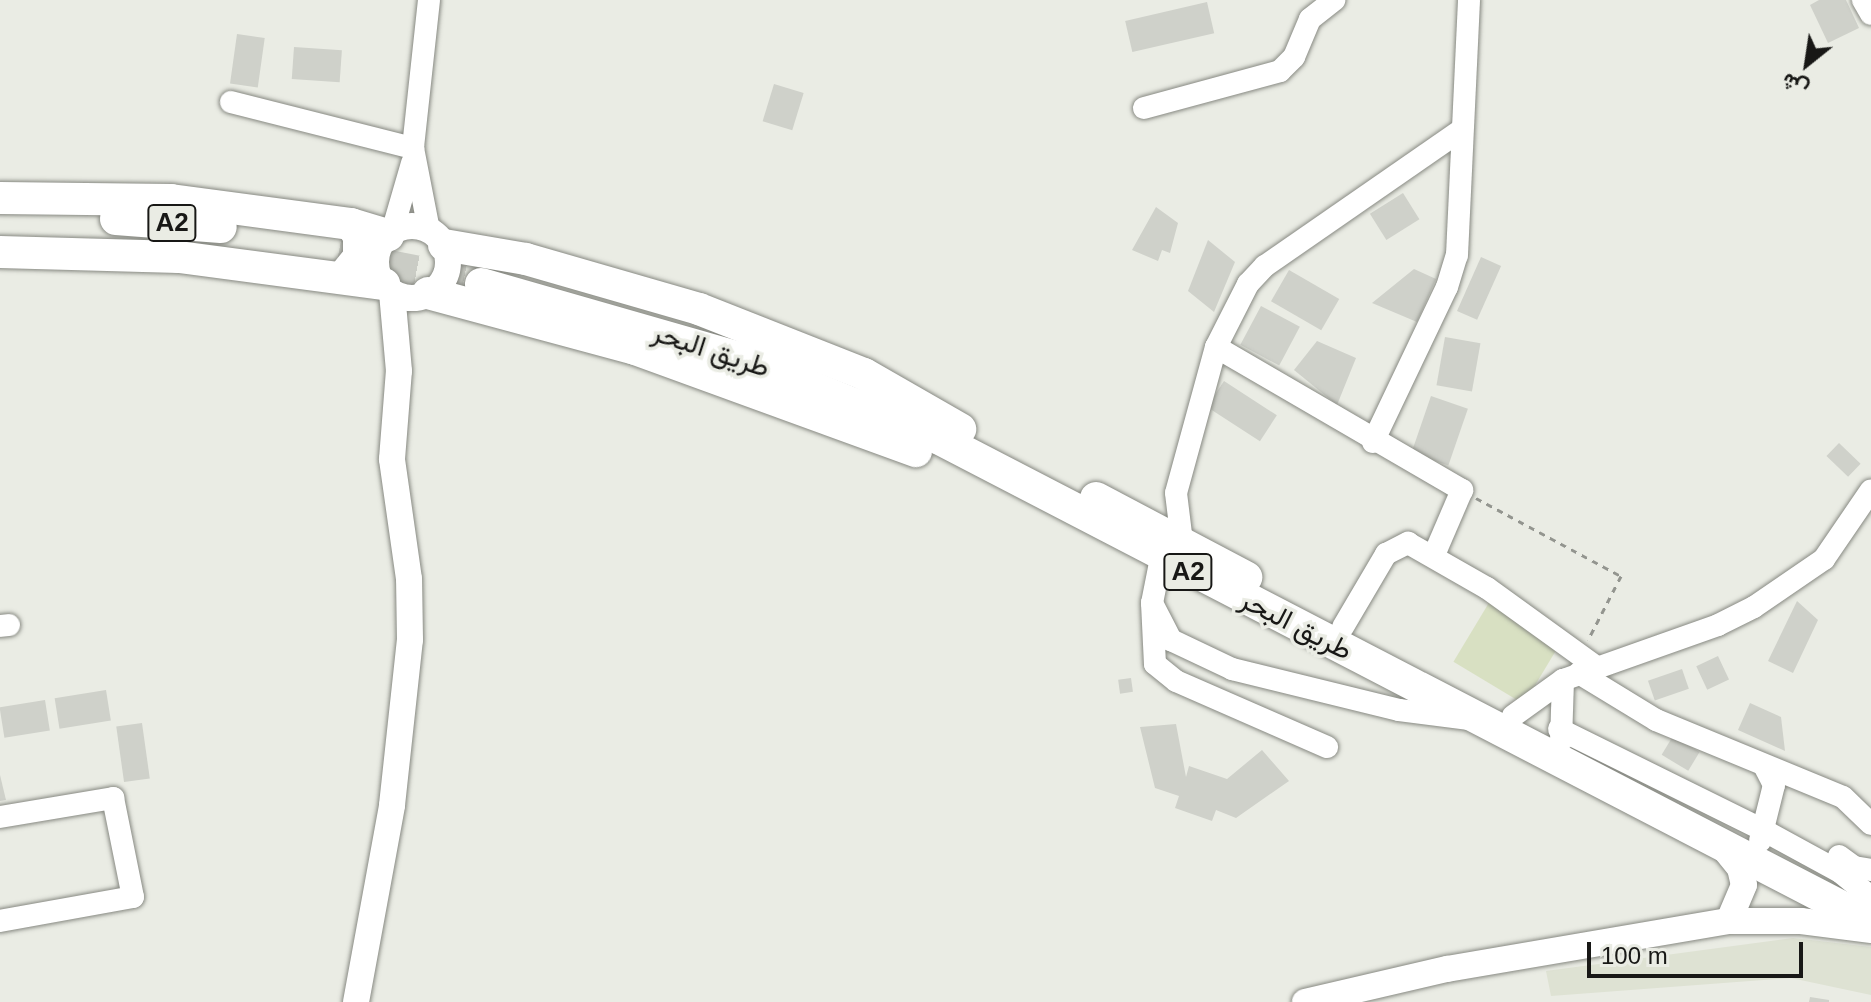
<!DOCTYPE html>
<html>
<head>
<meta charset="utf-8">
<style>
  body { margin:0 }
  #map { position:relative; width:1871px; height:1002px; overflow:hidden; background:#eaece4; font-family:Helvetica,Vazirmatn,sans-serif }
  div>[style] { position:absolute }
  .built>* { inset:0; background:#dee2d3 }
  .green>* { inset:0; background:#d8e0c2; transform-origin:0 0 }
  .building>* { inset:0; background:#cfd1ca; transform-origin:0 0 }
  .highway-tunnel>* { height:32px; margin-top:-16px; transform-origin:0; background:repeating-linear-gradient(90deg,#caccc5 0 32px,transparent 0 48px) }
  .path>* { height:3px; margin-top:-1.5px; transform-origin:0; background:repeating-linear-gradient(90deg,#93958f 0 6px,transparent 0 12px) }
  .roads { filter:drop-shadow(0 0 2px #878982) drop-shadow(0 0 2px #878982) }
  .minor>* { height:22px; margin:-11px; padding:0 11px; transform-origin:11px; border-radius:11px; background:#fff }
  .major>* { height:26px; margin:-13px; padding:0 13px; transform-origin:13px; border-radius:13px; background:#fff }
  .major>.ring { margin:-13px; padding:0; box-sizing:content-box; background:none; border:26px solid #fff; border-radius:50% }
  .highway>* { height:32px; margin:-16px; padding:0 16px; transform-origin:16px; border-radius:16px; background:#fff }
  span { translate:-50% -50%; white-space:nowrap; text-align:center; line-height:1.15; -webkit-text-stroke:7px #eaece4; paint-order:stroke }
  .shield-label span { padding:2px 6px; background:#eaece4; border:2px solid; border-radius:6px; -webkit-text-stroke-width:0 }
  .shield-label { font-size:26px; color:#181816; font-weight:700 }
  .street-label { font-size:28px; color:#181816 }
  .north { position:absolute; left:1767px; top:24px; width:80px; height:80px; -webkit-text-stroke:6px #eaece4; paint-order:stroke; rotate:210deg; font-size:22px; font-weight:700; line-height:32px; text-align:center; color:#181816 }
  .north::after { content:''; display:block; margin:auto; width:28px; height:36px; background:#181816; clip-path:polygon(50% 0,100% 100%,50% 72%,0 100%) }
  .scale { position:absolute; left:1587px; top:942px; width:216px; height:36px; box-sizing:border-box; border:4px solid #181816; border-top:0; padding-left:10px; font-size:24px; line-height:28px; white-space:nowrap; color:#181816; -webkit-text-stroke:6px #eaece4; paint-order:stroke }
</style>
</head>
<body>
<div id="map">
  <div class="built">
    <div style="clip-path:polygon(1793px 938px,1871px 947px,1871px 995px,1791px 978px,1551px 996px,1546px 971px)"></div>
  </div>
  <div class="green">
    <div style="left:1490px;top:601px;width:82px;height:71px;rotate:31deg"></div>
  </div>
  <div class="building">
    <div style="clip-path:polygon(1819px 0,1846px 0,1859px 28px,1828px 43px,1810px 5px)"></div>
    <div style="left:1207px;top:2px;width:32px;height:84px;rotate:77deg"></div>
    <div style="left:237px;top:34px;width:28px;height:50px;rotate:8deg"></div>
    <div style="left:294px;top:47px;width:48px;height:32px;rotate:4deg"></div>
    <div style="left:774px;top:84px;width:31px;height:39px;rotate:17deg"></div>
    <div style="left:1403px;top:193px;width:31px;height:39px;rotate:58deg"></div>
    <div style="clip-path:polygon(1156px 207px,1178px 223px,1170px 253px,1162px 250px,1158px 261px,1132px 250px)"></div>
    <div style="clip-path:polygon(1208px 240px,1235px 262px,1214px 312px,1188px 291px)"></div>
    <div style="left:1481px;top:257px;width:22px;height:59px;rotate:24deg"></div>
    <div style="clip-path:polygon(1414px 269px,1436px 279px,1417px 322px,1372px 303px)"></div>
    <div style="left:1289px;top:270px;width:58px;height:36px;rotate:30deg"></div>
    <div style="left:1261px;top:306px;width:44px;height:44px;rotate:28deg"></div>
    <div style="left:1445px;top:337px;width:36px;height:49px;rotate:10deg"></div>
    <div style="clip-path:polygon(1317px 341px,1356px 358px,1337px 405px,1294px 370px)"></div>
    <div style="left:1224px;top:381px;width:63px;height:31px;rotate:33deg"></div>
    <div style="left:1431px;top:396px;width:39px;height:60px;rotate:19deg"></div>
    <div style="left:1839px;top:443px;width:30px;height:18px;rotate:44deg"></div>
    <div style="clip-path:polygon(1797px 601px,1818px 620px,1793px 673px,1768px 661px)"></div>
    <div style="left:1718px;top:656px;width:26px;height:24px;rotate:65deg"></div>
    <div style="left:1682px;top:669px;width:21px;height:36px;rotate:71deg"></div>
    <div style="left:1131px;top:678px;width:14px;height:13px;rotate:82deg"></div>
    <div style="left:106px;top:690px;width:31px;height:52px;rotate:81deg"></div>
    <div style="left:45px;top:700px;width:31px;height:46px;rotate:81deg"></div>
    <div style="clip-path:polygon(1750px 703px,1781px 717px,1785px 751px,1738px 730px)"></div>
    <div style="left:142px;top:723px;width:56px;height:26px;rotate:82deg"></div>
    <div style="clip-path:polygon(1176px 724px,1186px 777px,1189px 766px,1227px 779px,1262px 750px,1289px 781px,1236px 818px,1216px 810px,1212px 821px,1175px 808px,1179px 796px,1155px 788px,1140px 727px)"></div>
    <div style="left:1673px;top:736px;width:31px;height:22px;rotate:31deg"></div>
    <div style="clip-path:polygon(0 775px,6px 800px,0 801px)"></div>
    <div style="clip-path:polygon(1810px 997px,1829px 1000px,1829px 1002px,1809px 1002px)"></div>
  </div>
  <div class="highway-tunnel">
    <div style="left:338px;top:256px;width:146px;rotate:11.1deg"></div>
  </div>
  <div class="path">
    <div style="left:1476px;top:498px;width:165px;rotate:28.3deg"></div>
    <div style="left:1621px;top:576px;width:72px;rotate:117.3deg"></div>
  </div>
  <div class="roads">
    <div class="minor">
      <div style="left:429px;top:0;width:149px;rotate:96.2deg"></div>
      <div style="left:413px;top:148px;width:84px;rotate:79deg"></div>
      <div style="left:1863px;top:0;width:16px;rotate:60deg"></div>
      <div style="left:231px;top:102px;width:188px;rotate:14.2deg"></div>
      <div style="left:1144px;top:108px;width:141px;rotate:-15.2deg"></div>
      <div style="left:1280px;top:71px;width:20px;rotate:-45deg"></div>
      <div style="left:1294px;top:57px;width:41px;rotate:-67.2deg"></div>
      <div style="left:1310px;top:19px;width:31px;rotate:-38deg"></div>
      <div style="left:392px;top:232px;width:72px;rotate:-73.8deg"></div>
      <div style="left:1216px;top:347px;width:285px;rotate:30.2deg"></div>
      <div style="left:1462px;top:490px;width:71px;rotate:113.3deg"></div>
      <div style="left:1373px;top:442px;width:172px;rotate:-64.5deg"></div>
      <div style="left:1447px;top:287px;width:34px;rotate:-73deg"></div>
      <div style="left:1457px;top:255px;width:255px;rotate:-87.3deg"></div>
      <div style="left:1182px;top:542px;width:49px;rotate:-97deg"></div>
      <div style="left:1176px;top:493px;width:151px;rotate:-74.7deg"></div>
      <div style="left:1216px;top:347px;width:71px;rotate:-63.1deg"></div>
      <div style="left:1248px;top:284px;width:25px;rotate:-47deg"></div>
      <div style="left:1265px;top:266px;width:237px;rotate:-34.7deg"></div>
      <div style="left:1161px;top:558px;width:46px;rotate:101.3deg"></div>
      <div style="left:1152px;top:603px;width:61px;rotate:87.2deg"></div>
      <div style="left:1155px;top:664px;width:27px;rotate:39deg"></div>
      <div style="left:1176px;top:681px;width:165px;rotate:23.6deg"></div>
      <div style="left:1152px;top:603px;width:42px;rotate:62.8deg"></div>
      <div style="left:1171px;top:640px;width:68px;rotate:25.4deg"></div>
      <div style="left:1232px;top:669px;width:172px;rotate:13.8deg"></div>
      <div style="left:1399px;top:710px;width:71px;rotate:7.3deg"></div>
      <div style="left:0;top:626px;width:9px;rotate:-6deg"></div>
      <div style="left:1343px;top:627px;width:85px;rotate:-59.5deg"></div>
      <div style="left:1386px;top:554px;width:25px;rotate:-27deg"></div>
      <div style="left:1408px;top:543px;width:91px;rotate:29.7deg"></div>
      <div style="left:1487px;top:588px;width:133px;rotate:35.8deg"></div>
      <div style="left:1579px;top:673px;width:90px;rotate:31.4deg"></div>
      <div style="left:1656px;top:720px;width:202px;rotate:22.4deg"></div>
      <div style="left:1843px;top:797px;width:39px;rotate:44deg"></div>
      <div style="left:1513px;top:716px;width:62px;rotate:-35.8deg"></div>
      <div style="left:1563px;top:680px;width:164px;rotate:-19.5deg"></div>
      <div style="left:1718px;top:625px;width:40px;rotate:-26.6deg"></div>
      <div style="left:1754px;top:607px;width:85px;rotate:-34.4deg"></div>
      <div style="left:1824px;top:559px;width:83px;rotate:-55.7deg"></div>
      <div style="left:1559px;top:729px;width:228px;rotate:26.3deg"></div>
      <div style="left:1763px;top:830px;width:88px;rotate:28.6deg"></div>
      <div style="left:1840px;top:872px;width:40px;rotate:39deg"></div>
      <div style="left:1561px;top:741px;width:61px;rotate:-88.1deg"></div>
      <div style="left:0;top:817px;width:115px;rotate:-9.5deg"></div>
      <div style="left:113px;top:798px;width:101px;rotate:78.6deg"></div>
      <div style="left:133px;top:897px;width:135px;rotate:169.8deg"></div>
      <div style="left:1760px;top:841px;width:58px;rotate:-76deg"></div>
      <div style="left:1774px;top:785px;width:22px;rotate:-117deg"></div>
      <div style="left:1839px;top:856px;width:19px;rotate:36deg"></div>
      <div style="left:1854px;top:867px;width:17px;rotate:10deg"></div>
    </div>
    <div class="major">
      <div class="ring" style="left:376px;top:226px;width:46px;height:46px"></div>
      <div style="left:1723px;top:847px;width:27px;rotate:51deg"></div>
      <div style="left:1740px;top:868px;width:17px;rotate:77deg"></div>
      <div style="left:1744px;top:885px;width:39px;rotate:113deg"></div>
      <div style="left:356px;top:1002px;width:200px;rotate:-79.6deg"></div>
      <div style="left:392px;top:805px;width:166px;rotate:-83.8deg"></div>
      <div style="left:410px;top:640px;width:61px;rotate:-90.9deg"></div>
      <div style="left:409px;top:579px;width:121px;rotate:-98.1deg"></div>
      <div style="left:392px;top:459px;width:88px;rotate:-85.5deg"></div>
      <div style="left:399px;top:371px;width:79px;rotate:-95.1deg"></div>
      <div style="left:1305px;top:1002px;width:146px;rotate:-13.1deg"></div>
      <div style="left:1447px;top:969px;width:286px;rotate:-9.7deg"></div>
      <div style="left:1729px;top:921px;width:72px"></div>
      <div style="left:1801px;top:921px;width:71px;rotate:7.3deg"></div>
    </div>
    <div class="highway">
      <div style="left:0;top:198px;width:171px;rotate:0.7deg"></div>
      <div style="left:171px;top:200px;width:182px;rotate:7.6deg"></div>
      <div style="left:351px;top:224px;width:39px;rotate:17deg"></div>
      <div style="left:116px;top:219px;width:105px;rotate:4.4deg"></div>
      <div style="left:444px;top:245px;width:83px;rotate:9.7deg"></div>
      <div style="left:526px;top:259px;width:180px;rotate:16.1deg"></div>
      <div style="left:699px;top:309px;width:177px;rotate:21.5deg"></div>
      <div style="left:864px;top:374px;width:111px;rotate:29.8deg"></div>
      <div style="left:0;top:252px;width:179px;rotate:1.6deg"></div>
      <div style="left:179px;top:257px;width:207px;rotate:7.5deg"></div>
      <div style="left:342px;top:278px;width:27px;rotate:-51deg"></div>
      <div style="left:359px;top:257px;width:21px;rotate:-90deg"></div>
      <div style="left:359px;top:236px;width:14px;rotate:-124deg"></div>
      <div style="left:481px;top:284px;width:273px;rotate:16deg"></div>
      <div style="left:743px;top:359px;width:210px;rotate:22.1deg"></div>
      <div style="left:938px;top:438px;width:1051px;rotate:27.42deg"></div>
      <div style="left:428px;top:293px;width:214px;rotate:15.1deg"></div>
      <div style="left:635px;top:349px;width:299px;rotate:20deg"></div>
      <div style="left:1096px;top:498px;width:170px;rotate:27.8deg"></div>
    </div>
  </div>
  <div class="shield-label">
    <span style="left:172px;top:223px">A2</span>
    <span style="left:1188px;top:572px">A2</span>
  </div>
  <div class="street-label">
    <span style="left:711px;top:350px;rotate:18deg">طريق البحر</span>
    <span style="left:1296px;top:625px;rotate:27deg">طريق البحر</span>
  </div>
  <div class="north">ش</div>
  <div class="scale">100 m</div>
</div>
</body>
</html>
